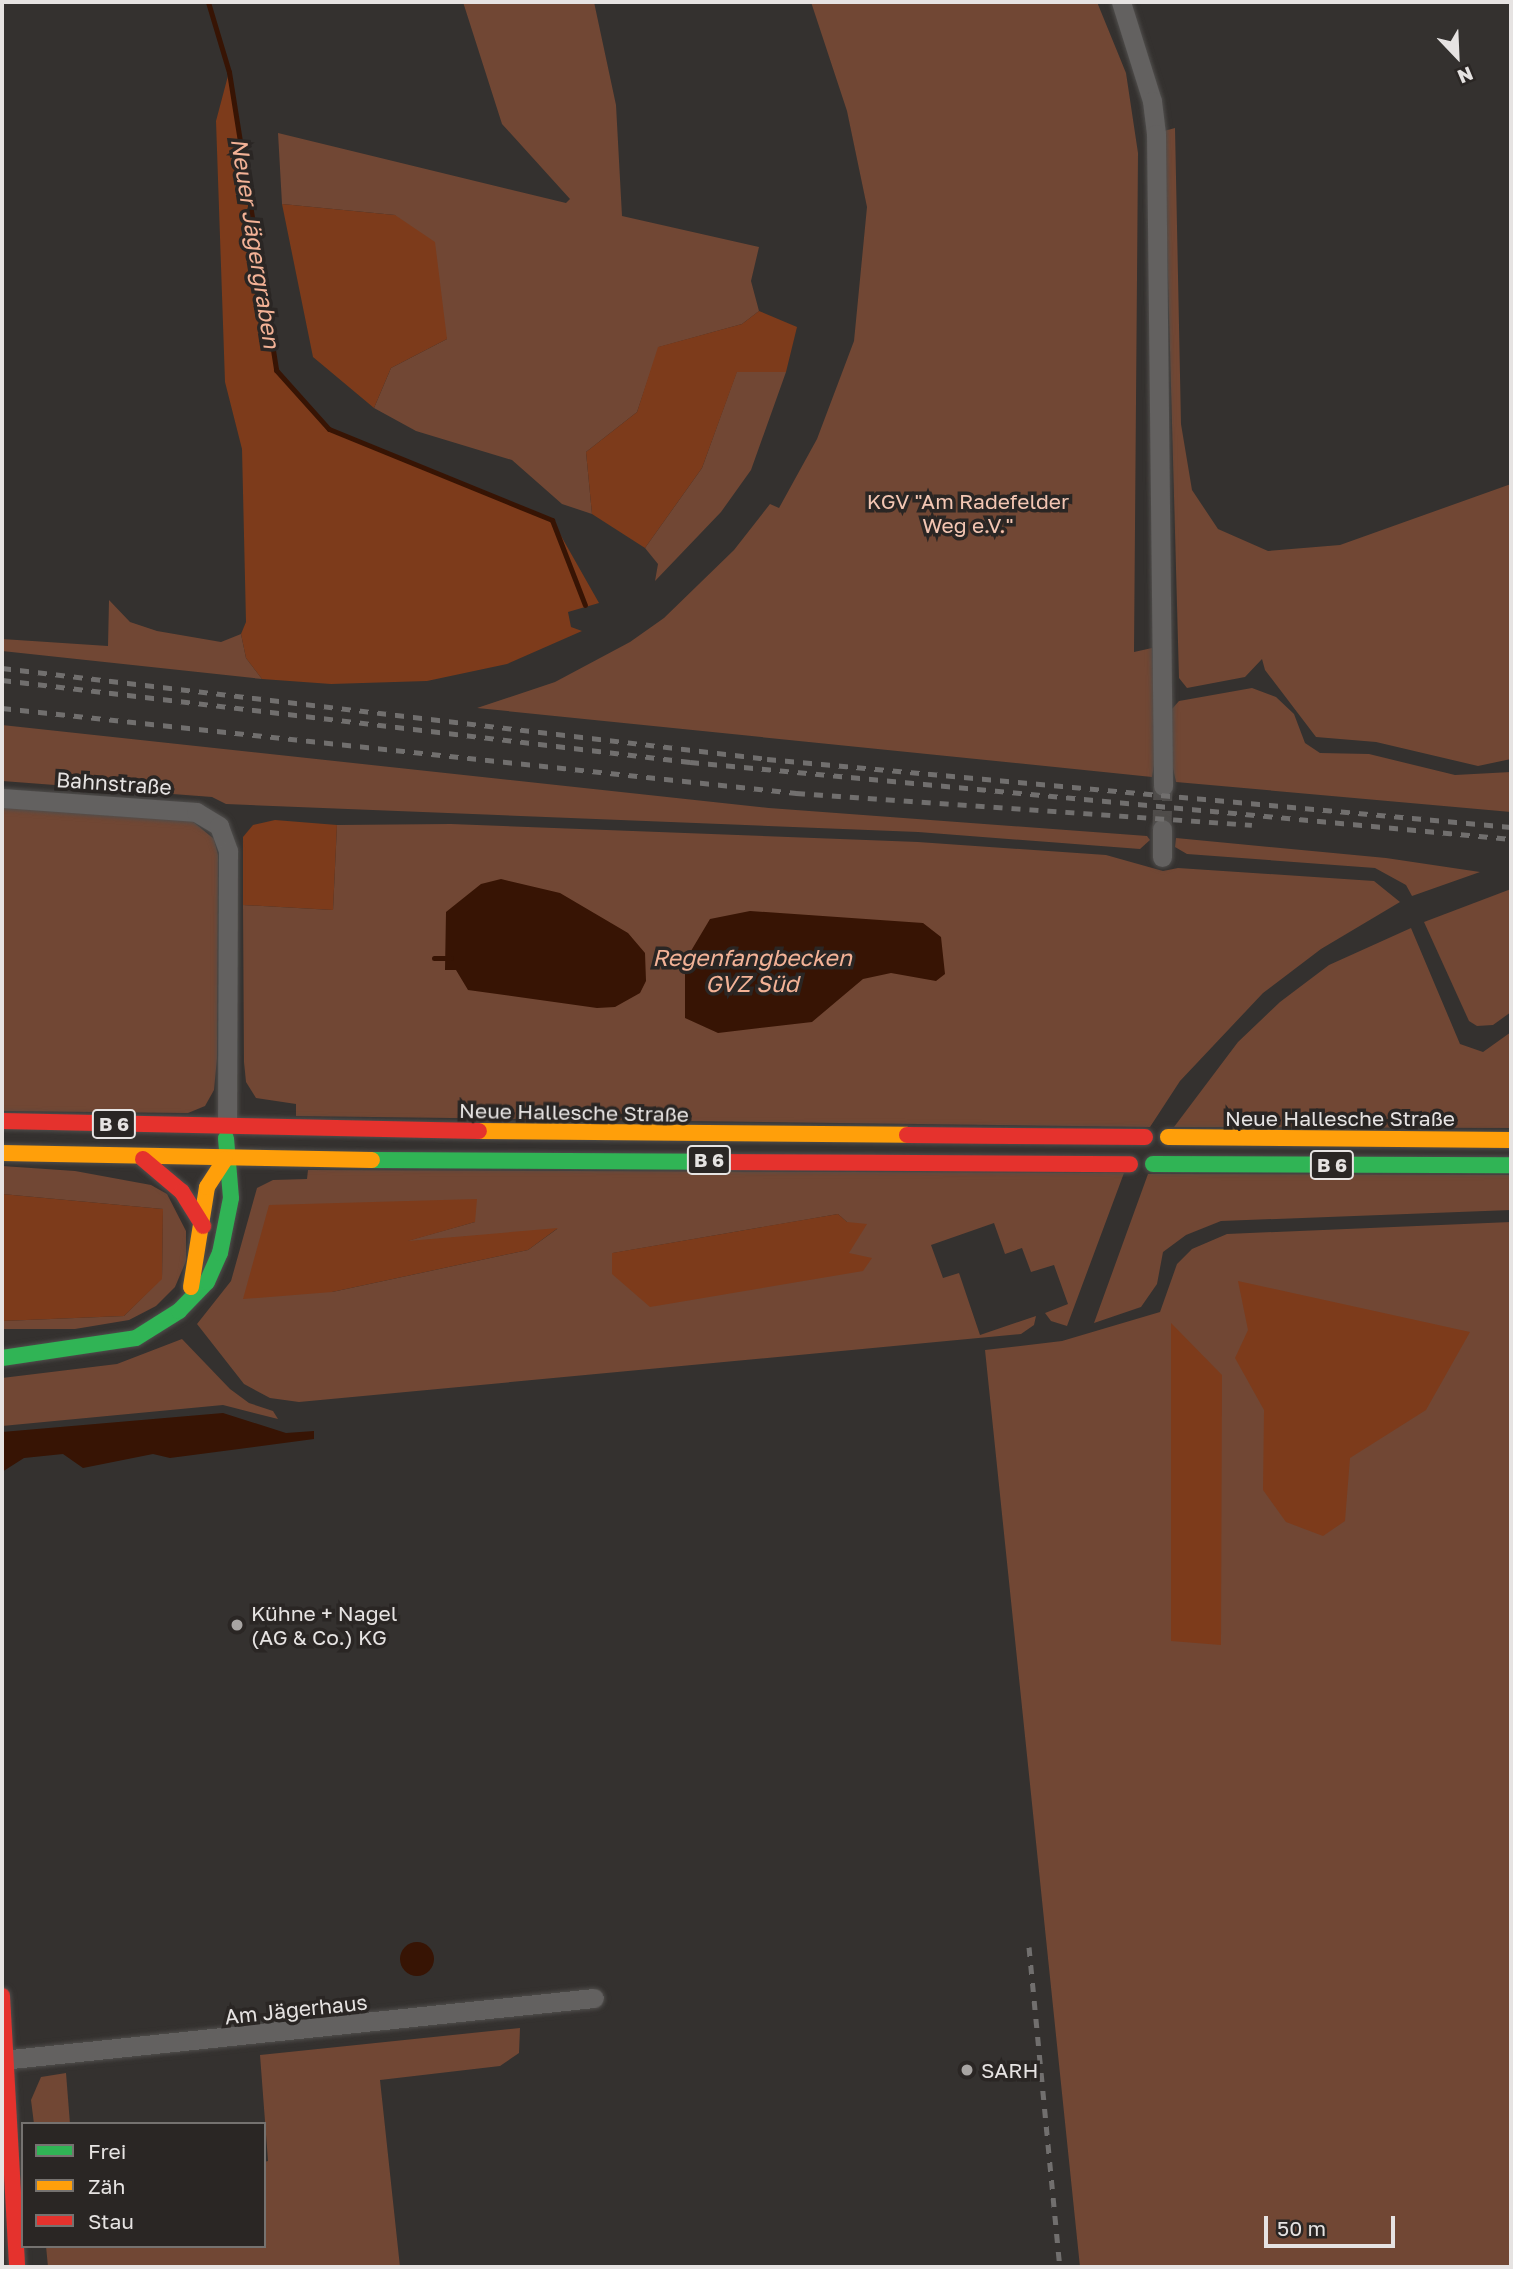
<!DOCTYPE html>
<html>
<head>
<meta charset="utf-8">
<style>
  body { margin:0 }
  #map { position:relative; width:1513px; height:2269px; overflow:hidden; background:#34312f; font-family:"Golos Text",sans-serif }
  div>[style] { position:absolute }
  .green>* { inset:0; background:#714734 }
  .forest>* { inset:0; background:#7d3b1b }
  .water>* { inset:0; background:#371404 }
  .round { border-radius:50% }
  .stream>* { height:5px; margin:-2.5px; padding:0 2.5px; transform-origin:2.5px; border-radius:2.5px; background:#371404 }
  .street-tunnel>* { height:19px; margin-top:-9.5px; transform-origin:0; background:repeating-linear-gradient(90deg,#4f4c4a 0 19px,transparent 0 29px) }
  .roads { filter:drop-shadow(0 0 2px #504e4c) drop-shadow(0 0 2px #504e4c) }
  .street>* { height:19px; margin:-9.5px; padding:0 9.5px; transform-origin:9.5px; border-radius:9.5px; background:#636160 }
  .fast>* { height:16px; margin:-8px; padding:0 8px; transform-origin:8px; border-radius:8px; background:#30b455 }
  .slow>* { height:16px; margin:-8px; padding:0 8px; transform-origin:8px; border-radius:8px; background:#ff9f0a }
  .jam>* { height:16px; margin:-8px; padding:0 8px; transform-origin:8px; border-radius:8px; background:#e5322d }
  .rail>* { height:5px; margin-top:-2.5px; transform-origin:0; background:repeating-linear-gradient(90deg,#716f6e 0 9px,transparent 0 18px) }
  .dots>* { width:19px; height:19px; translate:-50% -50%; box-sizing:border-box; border:4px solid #2a2624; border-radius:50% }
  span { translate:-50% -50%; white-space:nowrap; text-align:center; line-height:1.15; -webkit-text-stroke:7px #2a2624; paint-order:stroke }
  .shield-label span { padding:2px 5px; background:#2a2624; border:2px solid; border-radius:5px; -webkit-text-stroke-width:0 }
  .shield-label { font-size:19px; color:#e6e3e2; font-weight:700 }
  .park-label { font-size:21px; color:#f3c6b3 }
  .street-label { font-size:21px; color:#e6e3e2 }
  .poi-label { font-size:21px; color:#e6e3e2 }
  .left { translate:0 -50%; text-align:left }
  .water-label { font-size:23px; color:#f3b296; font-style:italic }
  .frame { position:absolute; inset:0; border:4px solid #e6e3e2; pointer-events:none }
  .legend { position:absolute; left:21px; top:2122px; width:245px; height:126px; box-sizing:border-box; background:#2a2624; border:2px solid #757270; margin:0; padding:9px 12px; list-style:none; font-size:21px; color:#e6e3e2 }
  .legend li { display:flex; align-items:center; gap:14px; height:35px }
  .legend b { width:35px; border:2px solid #757270 }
  .north { position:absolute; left:1422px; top:21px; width:70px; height:70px; -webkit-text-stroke:5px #2a2624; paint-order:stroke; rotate:157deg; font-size:19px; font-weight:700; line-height:28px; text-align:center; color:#e6e3e2 }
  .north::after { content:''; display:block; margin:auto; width:24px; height:32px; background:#e6e3e2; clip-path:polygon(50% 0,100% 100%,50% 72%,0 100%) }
  .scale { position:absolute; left:1264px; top:2216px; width:131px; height:32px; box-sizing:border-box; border:4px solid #e6e3e2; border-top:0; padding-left:9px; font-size:21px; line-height:24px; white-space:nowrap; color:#e6e3e2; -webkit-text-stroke:5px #2a2624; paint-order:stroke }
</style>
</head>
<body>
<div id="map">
  <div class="green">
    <div style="clip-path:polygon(463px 2px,594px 2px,616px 105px,622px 216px,759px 247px,751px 281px,759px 311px,742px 324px,659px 347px,637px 412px,586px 452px,592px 514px,562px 504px,512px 460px,416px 431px,374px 408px,391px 368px,447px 339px,395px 215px,282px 204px,278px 133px,566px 203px,570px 199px,502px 124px)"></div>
    <div style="clip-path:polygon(811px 2px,1097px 2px,1126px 73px,1138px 153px,1134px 652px,1152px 648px,1156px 753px,1152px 777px,477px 708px,555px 682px,630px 642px,664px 618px,734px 550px,770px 504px,779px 508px,817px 439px,854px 341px,867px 207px,847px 111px)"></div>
    <div style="clip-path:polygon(1175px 128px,1181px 424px,1192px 490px,1218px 529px,1268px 551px,1340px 545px,1511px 484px,1511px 759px,1478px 766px,1376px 742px,1316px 737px,1265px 670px,1262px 659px,1245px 677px,1187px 688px,1179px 678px,1164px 131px)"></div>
    <div style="clip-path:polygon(737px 371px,786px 372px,751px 470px,721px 512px,655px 581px,658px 564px,645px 548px,702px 468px)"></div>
    <div style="clip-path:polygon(109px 600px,130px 622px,157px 631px,221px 642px,241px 634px,246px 658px,262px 679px,2px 651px,2px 639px,108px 646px)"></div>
    <div style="clip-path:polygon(1252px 688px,1276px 697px,1294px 714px,1305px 743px,1320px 753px,1369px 754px,1455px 775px,1511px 772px,1511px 812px,1176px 782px,1169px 750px,1172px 709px,1179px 701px)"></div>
    <div style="clip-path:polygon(2px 725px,769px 808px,1147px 836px,1150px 840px,1140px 849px,918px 832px,226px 804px,212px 797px,2px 781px)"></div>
    <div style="clip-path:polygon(2px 807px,191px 820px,214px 839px,218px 855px,217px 1058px,214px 1090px,205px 1106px,188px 1113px,2px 1111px)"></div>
    <div style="clip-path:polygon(451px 824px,918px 842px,1106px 855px,1163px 871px,1178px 868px,1374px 881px,1400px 902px,1321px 949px,1263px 993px,1180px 1081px,1150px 1127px,296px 1116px,296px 1104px,256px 1098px,246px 1082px,244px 1062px,243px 905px,333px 910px,337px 825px)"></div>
    <div style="clip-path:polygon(1176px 838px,1386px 858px,1480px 872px,1412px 896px,1406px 885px,1375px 868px,1187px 854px,1175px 847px)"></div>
    <div style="clip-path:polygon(1511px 889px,1511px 1012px,1493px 1025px,1477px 1026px,1469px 1021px,1424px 922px)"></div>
    <div style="clip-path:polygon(1411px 928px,1460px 1044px,1483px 1052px,1511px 1032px,1511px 1128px,1174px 1127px,1238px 1042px,1280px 1002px,1329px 965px)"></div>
    <div style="clip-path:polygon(2px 1166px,75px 1171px,151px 1185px,167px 1194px,186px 1231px,186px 1261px,175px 1287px,156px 1306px,129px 1320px,75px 1329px,2px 1329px,2px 1321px,124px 1316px,162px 1278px,163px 1209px,2px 1194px)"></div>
    <div style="clip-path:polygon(evenodd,308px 1170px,1124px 1173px,1067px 1326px,1051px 1321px,1045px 1313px,1068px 1304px,1054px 1265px,1031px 1272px,1022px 1248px,1005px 1254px,994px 1223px,931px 1245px,943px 1278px,959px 1273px,980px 1335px,1036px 1316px,1034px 1325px,1021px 1334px,299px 1402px,270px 1398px,244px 1384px,197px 1324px,231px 1281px,257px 1188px,273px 1180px,307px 1179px,308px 1170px,269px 1205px,475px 1222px,403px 1242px,557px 1229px,528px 1250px,332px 1292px,269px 1205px,308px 1170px,838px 1214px,847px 1222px,848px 1253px,612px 1274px,613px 1253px,838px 1214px)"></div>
    <div style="clip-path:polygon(1148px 1174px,1511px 1175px,1511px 1210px,1221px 1221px,1186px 1235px,1163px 1252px,1157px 1284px,1141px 1307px,1094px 1323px)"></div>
    <div style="clip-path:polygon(1511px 1222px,1511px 2267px,1080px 2267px,985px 1350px,1062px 1341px,1160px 1312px,1177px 1264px,1192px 1249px,1227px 1234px)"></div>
    <div style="clip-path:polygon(182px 1339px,230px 1389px,249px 1403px,273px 1411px,278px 1419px,223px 1405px,2px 1426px,2px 1378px,117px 1364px)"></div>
    <div style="clip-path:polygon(520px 2028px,519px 2053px,500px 2066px,380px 2080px,400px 2267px,48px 2267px,46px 2246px,264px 2246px,264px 2162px,268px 2161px,260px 2055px)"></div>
    <div style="clip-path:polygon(66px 2073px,70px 2124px,34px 2124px,31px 2100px,41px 2077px)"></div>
  </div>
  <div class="forest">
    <div style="clip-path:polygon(229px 72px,276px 370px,329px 429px,552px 520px,599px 603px,568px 612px,571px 627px,582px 631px,507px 664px,427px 681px,331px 684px,262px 679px,246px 658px,241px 634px,246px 622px,242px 449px,225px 382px,216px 121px)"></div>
    <div style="clip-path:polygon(282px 204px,395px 215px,435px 242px,447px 339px,391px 368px,374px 408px,313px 357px)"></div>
    <div style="clip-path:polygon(759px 311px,797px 327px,786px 372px,737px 372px,702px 468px,645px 548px,592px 514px,586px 452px,637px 412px,658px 347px,742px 324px)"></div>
    <div style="clip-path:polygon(275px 820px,337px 825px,333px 910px,243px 905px,243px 837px,253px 825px)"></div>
    <div style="clip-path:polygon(2px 1194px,163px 1209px,162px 1279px,124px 1316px,2px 1321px)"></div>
    <div style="clip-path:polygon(477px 1199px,475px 1222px,408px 1241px,558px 1228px,528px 1250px,332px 1292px,243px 1299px,269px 1205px)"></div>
    <div style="clip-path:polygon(838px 1214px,847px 1222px,867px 1224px,849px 1253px,872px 1258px,863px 1271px,650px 1307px,612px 1274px,612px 1253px)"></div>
    <div style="clip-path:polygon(1238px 1281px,1470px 1332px,1426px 1410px,1350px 1458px,1345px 1521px,1323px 1536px,1286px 1522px,1263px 1490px,1264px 1410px,1235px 1358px,1248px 1330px)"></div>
    <div style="clip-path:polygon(1171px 1323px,1222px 1375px,1221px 1645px,1171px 1641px)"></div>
  </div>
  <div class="water">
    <div style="clip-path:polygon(501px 879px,560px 893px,628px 933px,645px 953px,646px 981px,640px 993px,615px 1007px,597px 1008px,468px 990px,456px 970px,445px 970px,446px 912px,481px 884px)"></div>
    <div style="clip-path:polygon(750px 911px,923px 923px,941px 937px,945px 974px,936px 981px,891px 973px,863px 979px,812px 1022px,718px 1033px,685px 1018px,685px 961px,710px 919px)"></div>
    <div style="clip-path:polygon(223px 1413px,286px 1433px,314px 1431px,314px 1439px,170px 1458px,153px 1454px,83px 1468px,63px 1454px,24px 1458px,2px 1472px,2px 1432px)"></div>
    <div class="round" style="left:400px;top:1942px;width:34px;height:34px"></div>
  </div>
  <div class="stream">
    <div style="left:208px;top:2px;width:73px;rotate:73.3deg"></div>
    <div style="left:229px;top:72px;width:302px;rotate:81deg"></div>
    <div style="left:276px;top:370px;width:79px;rotate:48.1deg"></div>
    <div style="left:329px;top:429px;width:241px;rotate:22.2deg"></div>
    <div style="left:552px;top:520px;width:91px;rotate:68.8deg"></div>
    <div style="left:434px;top:958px;width:17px"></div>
  </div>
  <div class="street-tunnel">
    <div style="left:1162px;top:829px;width:43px;rotate:-88.7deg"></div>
  </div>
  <div class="roads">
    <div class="street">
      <div style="left:1121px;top:2px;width:104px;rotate:72.6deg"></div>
      <div style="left:1152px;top:101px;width:33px;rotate:83deg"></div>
      <div style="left:1156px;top:134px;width:652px;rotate:89.38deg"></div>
      <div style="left:2px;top:798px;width:195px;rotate:4.1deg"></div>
      <div style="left:196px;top:812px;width:27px;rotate:31deg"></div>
      <div style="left:219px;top:826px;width:27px;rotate:70deg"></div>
      <div style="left:228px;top:851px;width:275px;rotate:90.2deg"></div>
      <div style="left:1162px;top:829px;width:28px;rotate:90deg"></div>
      <div style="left:2px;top:2060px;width:595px;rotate:-5.98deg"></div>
    </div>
    <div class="fast">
      <div style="left:372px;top:1160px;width:339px;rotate:0.3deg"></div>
      <div style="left:1153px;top:1164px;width:358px;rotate:0.2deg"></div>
      <div style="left:2px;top:1358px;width:135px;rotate:-8.5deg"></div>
      <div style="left:136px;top:1338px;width:51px;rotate:-32.1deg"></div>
      <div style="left:179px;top:1311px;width:40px;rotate:-46deg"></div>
      <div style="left:207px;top:1282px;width:32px;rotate:-66deg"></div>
      <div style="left:220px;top:1253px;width:56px;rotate:-78.7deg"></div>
      <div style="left:231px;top:1198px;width:60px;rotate:-94.8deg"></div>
    </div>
    <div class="slow">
      <div style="left:479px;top:1131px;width:428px;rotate:0.5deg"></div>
      <div style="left:1168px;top:1137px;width:343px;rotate:0.5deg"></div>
      <div style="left:2px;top:1153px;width:370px;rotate:1.1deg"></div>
      <div style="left:191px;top:1287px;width:101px;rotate:-80.9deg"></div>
      <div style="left:207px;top:1187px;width:33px;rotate:-57deg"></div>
    </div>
    <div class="jam">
      <div style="left:2px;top:1121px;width:477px;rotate:1.2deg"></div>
      <div style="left:907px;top:1135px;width:238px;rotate:0.5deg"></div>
      <div style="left:143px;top:1159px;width:51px;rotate:40.2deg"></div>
      <div style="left:182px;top:1192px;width:40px;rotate:58deg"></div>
      <div style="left:711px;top:1162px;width:419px;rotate:0.3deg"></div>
      <div style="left:2px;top:1996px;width:271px;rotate:86.8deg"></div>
    </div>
  </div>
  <div class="rail">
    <div style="left:2px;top:668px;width:770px;rotate:6.78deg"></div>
    <div style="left:767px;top:759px;width:747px;rotate:5.22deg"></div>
    <div style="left:2px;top:680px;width:693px;rotate:6.8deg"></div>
    <div style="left:690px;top:762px;width:825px;rotate:5.36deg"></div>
    <div style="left:2px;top:708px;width:799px;rotate:6.11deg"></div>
    <div style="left:796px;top:793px;width:457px;rotate:4deg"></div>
    <div style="left:1029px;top:1947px;width:321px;rotate:84.5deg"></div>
  </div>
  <div class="dots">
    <div style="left:237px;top:1625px;background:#a8a5a3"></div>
    <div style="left:967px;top:2070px;background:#a8a5a3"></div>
  </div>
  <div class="shield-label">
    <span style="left:114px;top:1124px">B 6</span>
    <span style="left:709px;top:1160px">B 6</span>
    <span style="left:1332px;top:1165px">B 6</span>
  </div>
  <div class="park-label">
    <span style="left:968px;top:513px">KGV "Am Radefelder<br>Weg e.V."</span>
  </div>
  <div class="street-label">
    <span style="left:114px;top:783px;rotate:4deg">Bahnstraße</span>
    <span style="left:574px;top:1112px;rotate:1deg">Neue Hallesche Straße</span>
    <span style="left:1340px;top:1118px">Neue Hallesche Straße</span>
    <span style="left:296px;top:2009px;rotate:-6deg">Am Jägerhaus</span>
  </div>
  <div class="poi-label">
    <span class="left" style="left:251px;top:1625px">Kühne + Nagel<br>(AG &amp; Co.) KG</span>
    <span class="left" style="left:981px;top:2070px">SARH</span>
  </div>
  <div class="water-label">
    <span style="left:256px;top:243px;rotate:81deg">Neuer Jägergraben</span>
    <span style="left:752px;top:970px">Regenfangbecken<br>GVZ Süd</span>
  </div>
  <div class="frame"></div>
  <ul class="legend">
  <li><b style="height:9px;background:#30b455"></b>Frei</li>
  <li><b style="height:9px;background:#ff9f0a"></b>Zäh</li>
  <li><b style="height:9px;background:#e5322d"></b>Stau</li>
  </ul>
  <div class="north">N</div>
  <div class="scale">50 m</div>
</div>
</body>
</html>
